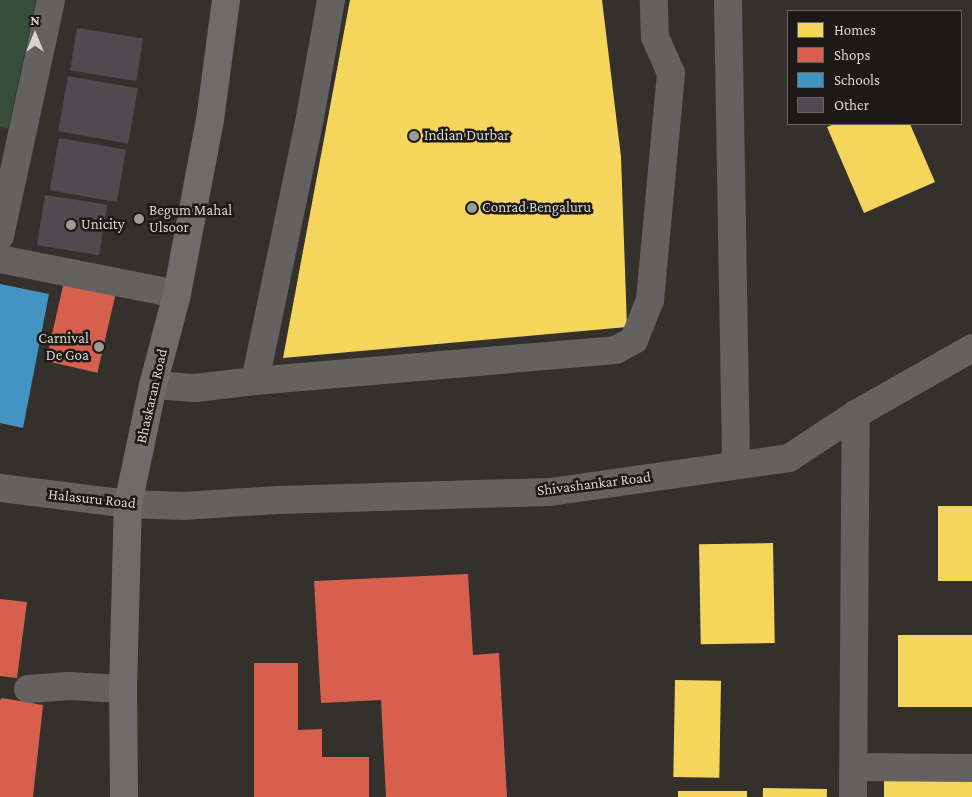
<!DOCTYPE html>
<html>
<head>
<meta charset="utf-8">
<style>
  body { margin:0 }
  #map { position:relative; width:972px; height:797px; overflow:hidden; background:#34312d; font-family:"Crimson Pro",serif }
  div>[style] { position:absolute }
  .green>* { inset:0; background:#354d39 }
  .homes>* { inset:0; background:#f6d55c; transform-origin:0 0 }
  .shops>* { inset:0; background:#d6604d; transform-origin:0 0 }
  .schools>* { inset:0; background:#4393c3 }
  .building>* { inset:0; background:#4f4a4f; transform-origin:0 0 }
  .minor>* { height:28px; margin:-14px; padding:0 14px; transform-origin:14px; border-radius:14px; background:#636261 }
  .major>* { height:28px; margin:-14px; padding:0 14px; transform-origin:14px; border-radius:14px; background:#6e6c6b }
  .dots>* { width:14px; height:14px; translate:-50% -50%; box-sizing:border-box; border:2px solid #1c1916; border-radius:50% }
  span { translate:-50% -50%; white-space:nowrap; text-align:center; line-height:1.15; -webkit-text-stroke:5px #1c1916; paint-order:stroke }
  .poi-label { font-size:15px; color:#d7d3ce }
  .left { translate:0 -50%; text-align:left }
  .right { translate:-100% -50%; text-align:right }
  .street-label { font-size:15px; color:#d7d3ce }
  .legend { position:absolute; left:787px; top:10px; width:175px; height:115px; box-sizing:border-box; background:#1c1916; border:1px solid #676360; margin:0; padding:6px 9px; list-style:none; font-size:15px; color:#d7d3ce }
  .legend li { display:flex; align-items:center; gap:10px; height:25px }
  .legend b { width:25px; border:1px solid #676360 }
  .north { position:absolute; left:10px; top:10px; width:50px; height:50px; -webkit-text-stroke:4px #1c1916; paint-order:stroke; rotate:0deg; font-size:14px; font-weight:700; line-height:20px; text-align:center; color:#d7d3ce }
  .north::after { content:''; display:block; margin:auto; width:18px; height:22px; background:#d7d3ce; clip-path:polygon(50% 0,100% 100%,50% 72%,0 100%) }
</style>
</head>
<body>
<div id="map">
  <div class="green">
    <div style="clip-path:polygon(0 0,36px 0,8px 129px,0 127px)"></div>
  </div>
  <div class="homes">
    <div style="clip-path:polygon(350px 0,602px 0,621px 157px,627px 327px,283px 358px)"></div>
    <div style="clip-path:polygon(834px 124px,910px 124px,935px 182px,864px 213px,827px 127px)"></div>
    <div style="left:938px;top:506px;width:34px;height:75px"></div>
    <div style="left:773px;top:543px;width:100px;height:74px;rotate:89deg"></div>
    <div style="left:972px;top:635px;width:72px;height:74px;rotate:90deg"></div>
    <div style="left:675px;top:680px;width:46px;height:97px;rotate:1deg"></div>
    <div style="left:972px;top:777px;width:20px;height:88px;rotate:90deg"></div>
    <div style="left:763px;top:788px;width:64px;height:9px;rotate:1deg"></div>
    <div style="left:678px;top:791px;width:69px;height:6px"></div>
  </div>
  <div class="shops">
    <div style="left:64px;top:282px;width:53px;height:81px;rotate:13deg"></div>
    <div style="clip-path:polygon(468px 574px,473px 655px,499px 653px,507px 797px,386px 797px,381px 700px,321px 703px,314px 581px)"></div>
    <div style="clip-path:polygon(0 599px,27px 602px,17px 678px,0 676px)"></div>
    <div style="clip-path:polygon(254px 663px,298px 663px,298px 730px,322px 729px,322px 757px,369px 757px,369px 797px,254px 797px)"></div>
    <div style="clip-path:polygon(2px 698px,43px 705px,33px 797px,0 797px,0 700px)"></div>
  </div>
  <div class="schools">
    <div style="clip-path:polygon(0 284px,49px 294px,23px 428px,0 423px)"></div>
  </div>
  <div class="building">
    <div style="left:77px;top:28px;width:67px;height:43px;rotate:9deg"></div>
    <div style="left:68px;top:76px;width:71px;height:56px;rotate:10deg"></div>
    <div style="left:59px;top:138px;width:68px;height:53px;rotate:10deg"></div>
    <div style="left:45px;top:195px;width:63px;height:51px;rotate:9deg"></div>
  </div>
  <div class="minor">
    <div style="left:728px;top:0;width:465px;rotate:89deg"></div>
    <div style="left:0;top:236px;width:241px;rotate:-77.8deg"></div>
    <div style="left:0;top:259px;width:180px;rotate:11.2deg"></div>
    <div style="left:255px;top:381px;width:362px;rotate:-4.9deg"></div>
    <div style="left:616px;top:350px;width:21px;rotate:-29deg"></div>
    <div style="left:634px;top:340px;width:43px;rotate:-68.2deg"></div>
    <div style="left:650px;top:300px;width:228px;rotate:-84.7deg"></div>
    <div style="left:671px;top:73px;width:39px;rotate:-114deg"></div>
    <div style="left:655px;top:37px;width:37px;rotate:-92deg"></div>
    <div style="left:153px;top:385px;width:42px;rotate:4.1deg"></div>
    <div style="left:195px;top:388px;width:60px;rotate:-6.7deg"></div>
    <div style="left:255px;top:381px;width:270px;rotate:-78.2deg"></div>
    <div style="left:310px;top:117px;width:119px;rotate:-79.8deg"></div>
    <div style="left:0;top:488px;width:129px;rotate:7.1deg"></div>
    <div style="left:128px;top:504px;width:56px;rotate:2deg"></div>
    <div style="left:184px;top:506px;width:94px;rotate:-3.7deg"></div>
    <div style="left:278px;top:500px;width:272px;rotate:-1.7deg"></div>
    <div style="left:550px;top:492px;width:241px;rotate:-8.1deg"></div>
    <div style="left:789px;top:458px;width:80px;rotate:-33.3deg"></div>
    <div style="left:856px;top:414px;width:133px;rotate:-29.6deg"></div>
    <div style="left:28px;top:689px;width:41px;rotate:-4.2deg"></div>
    <div style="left:69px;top:686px;width:54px;rotate:3.2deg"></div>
    <div style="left:854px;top:767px;width:118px;rotate:0.5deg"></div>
    <div style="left:853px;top:797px;width:383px;rotate:-89.6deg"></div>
  </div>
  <div class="major">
    <div style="left:124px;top:797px;width:108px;rotate:-90.5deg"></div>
    <div style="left:123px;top:689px;width:185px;rotate:-88.5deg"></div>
    <div style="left:128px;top:504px;width:122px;rotate:-78.1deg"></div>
    <div style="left:153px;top:385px;width:94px;rotate:-75.2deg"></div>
    <div style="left:177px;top:294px;width:177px;rotate:-79.3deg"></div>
    <div style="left:210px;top:120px;width:121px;rotate:-82.4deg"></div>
  </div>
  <div class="dots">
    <div style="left:414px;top:136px;background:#9e9a96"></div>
    <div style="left:472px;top:208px;background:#9e9a96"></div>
    <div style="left:139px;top:219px;background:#9e9a96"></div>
    <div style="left:71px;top:225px;background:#9e9a96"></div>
    <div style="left:99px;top:347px;background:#9e9a96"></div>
  </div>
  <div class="poi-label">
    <span class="left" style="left:424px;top:136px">Indian Durbar</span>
    <span class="left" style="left:482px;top:208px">Conrad Bengaluru</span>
    <span class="left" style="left:149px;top:219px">Begum Mahal<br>Ulsoor</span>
    <span class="left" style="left:81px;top:225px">Unicity</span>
    <span class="right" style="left:89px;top:347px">Carnival<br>De Goa</span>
  </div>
  <div class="street-label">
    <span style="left:152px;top:396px;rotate:-77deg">Bhaskaran Road</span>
    <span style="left:594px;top:484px;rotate:-7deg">Shivashankar Road</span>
    <span style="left:92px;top:499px;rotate:6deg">Halasuru Road</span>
  </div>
  <ul class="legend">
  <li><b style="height:14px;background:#f6d55c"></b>Homes</li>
  <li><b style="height:14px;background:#d6604d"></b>Shops</li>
  <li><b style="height:14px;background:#4393c3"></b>Schools</li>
  <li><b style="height:14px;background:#4f4a4f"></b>Other</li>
  </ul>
  <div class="north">N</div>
</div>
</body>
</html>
